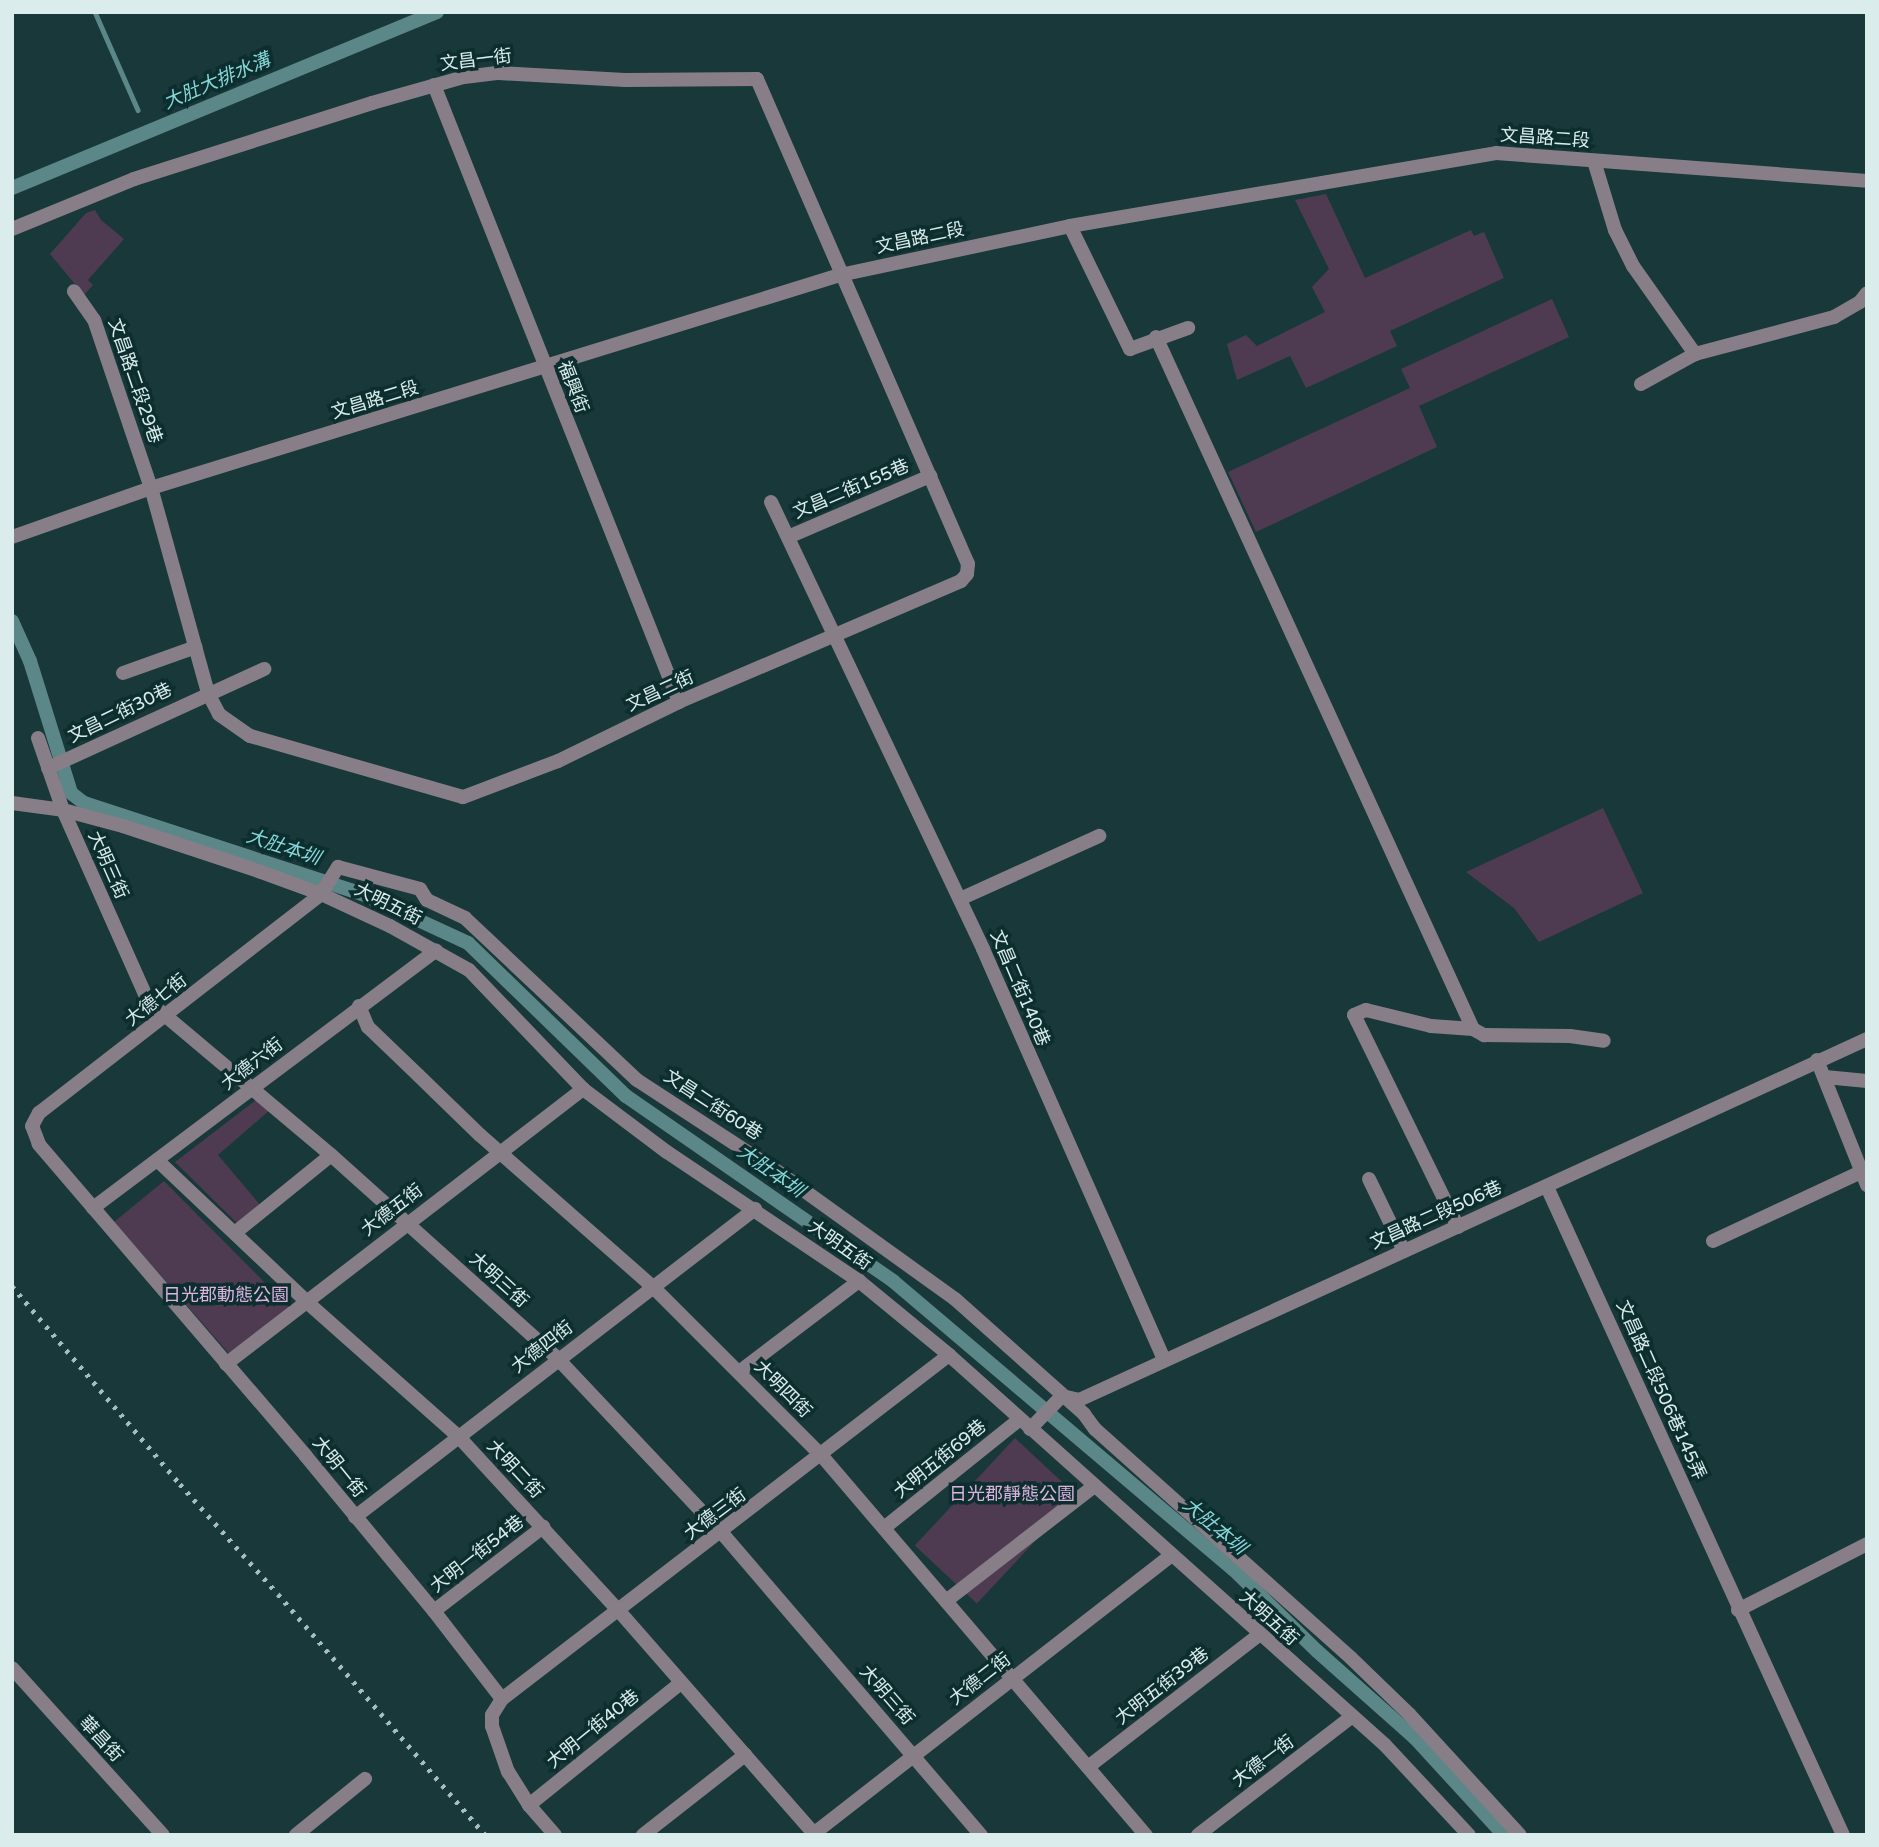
<!DOCTYPE html>
<html>
<head>
<meta charset="utf-8">
<style>
  body { margin:0 }
  #map { position:relative; width:1879px; height:1847px; overflow:hidden; background:#183839; font-family:"Varela Round","Noto Sans TC",sans-serif }
  div>[style] { position:absolute }
  .green>* { inset:0; background:#4f3b51; transform-origin:0 0 }
  .stream>* { height:4.5px; margin:-2.25px; padding:0 2.25px; transform-origin:2.25px; border-radius:2.25px; background:#5b8788 }
  .canal>* { height:14px; margin:-7px; padding:0 7px; transform-origin:7px; border-radius:7px; background:#5b8788 }
  .minor>* { height:14px; margin:-7px; padding:0 7px; transform-origin:7px; border-radius:7px; background:#877e88 }
  .tertiary>* { height:14px; margin:-7px; padding:0 7px; transform-origin:7px; border-radius:7px; background:#877e88 }
  .rail>* { height:4.5px; margin-top:-2.25px; transform-origin:0; background:repeating-linear-gradient(90deg,#a7bcbd 0 3.5px,transparent 0 10.5px) }
  span { translate:-50% -50%; white-space:nowrap; text-align:center; line-height:1.15; -webkit-text-stroke:7px #0d2e2f; paint-order:stroke }
  .street-label { font-size:18px; color:#dbecec }
  .park-label { font-size:18px; color:#ddb3e1 }
  .water-label { font-size:19px; color:#88d8da; font-style:italic }
  .frame { position:absolute; inset:0; border:14px solid #dbecec; pointer-events:none }
</style>
</head>
<body>
<div id="map">
  <div class="green">
    <div style="clip-path:polygon(1326px 194px,1365px 278px,1471px 230px,1474px 236px,1484px 232px,1504px 278px,1390px 331px,1397px 346px,1306px 388px,1290px 356px,1237px 380px,1227px 344px,1246px 335px,1257px 346px,1325px 312px,1312px 287px,1329px 269px,1295px 200px)"></div>
    <div style="clip-path:polygon(95px 210px,101px 220px,124px 239px,88px 280px,93px 285px,84px 295px,50px 254px,86px 213px)"></div>
    <div style="clip-path:polygon(1552px 299px,1569px 337px,1419px 406px,1437px 447px,1256px 532px,1228px 472px,1410px 388px,1401px 369px)"></div>
    <div style="clip-path:polygon(1603px 808px,1643px 893px,1539px 942px,1514px 908px,1466px 872px)"></div>
    <div style="clip-path:polygon(260px 1097px,271px 1109px,218px 1155px,261px 1206px,240px 1226px,175px 1162px)"></div>
    <div style="clip-path:polygon(164px 1181px,291px 1309px,232px 1357px,114px 1222px)"></div>
    <div style="left:1015px;top:1438px;width:85px;height:147px;rotate:43deg"></div>
  </div>
  <div class="stream">
    <div style="left:95px;top:12px;width:107px;rotate:66.3deg"></div>
  </div>
  <div class="canal">
    <div style="left:12px;top:188px;width:460px;rotate:-22.5deg"></div>
    <div style="left:12px;top:621px;width:44px;rotate:65.8deg"></div>
    <div style="left:30px;top:661px;width:138px;rotate:72.7deg"></div>
    <div style="left:71px;top:793px;width:16px;rotate:38deg"></div>
    <div style="left:84px;top:803px;width:293px;rotate:18.1deg"></div>
    <div style="left:362px;top:894px;width:117px;rotate:24.8deg"></div>
    <div style="left:468px;top:943px;width:220px;rotate:44.1deg"></div>
    <div style="left:626px;top:1096px;width:325px;rotate:34.7deg"></div>
    <div style="left:893px;top:1281px;width:446px;rotate:40.3deg"></div>
    <div style="left:1233px;top:1569px;width:117px;rotate:44.3deg"></div>
    <div style="left:1317px;top:1651px;width:131px;rotate:41.6deg"></div>
    <div style="left:1415px;top:1738px;width:132px;rotate:47.5deg"></div>
  </div>
  <div class="minor">
    <div style="left:434px;top:85px;width:664px;rotate:68.34deg"></div>
    <div style="left:1594px;top:161px;width:72px;rotate:73.1deg"></div>
    <div style="left:1615px;top:230px;width:40px;rotate:63.4deg"></div>
    <div style="left:1633px;top:266px;width:108px;rotate:54.8deg"></div>
    <div style="left:1070px;top:226px;width:137px;rotate:64deg"></div>
    <div style="left:1130px;top:349px;width:62px;rotate:-19.9deg"></div>
    <div style="left:12px;top:229px;width:132px;rotate:-22.3deg"></div>
    <div style="left:134px;top:179px;width:250px;rotate:-17.7deg"></div>
    <div style="left:372px;top:103px;width:96px;rotate:-15.8deg"></div>
    <div style="left:464px;top:77px;width:35px;rotate:-7deg"></div>
    <div style="left:499px;top:73px;width:126px;rotate:3.2deg"></div>
    <div style="left:625px;top:80px;width:132px;rotate:-0.4deg"></div>
    <div style="left:757px;top:79px;width:529px;rotate:66.49deg"></div>
    <div style="left:968px;top:564px;width:10px;rotate:96deg"></div>
    <div style="left:967px;top:574px;width:9px;rotate:131deg"></div>
    <div style="left:961px;top:581px;width:307px;rotate:156.8deg"></div>
    <div style="left:679px;top:702px;width:135px;rotate:154deg"></div>
    <div style="left:558px;top:761px;width:102px;rotate:159.2deg"></div>
    <div style="left:463px;top:797px;width:222px;rotate:-164deg"></div>
    <div style="left:250px;top:736px;width:38px;rotate:-145deg"></div>
    <div style="left:219px;top:714px;width:24px;rotate:-118deg"></div>
    <div style="left:208px;top:693px;width:213px;rotate:-105.5deg"></div>
    <div style="left:151px;top:488px;width:177px;rotate:-108.7deg"></div>
    <div style="left:94px;top:320px;width:35px;rotate:-125deg"></div>
    <div style="left:1156px;top:337px;width:761px;rotate:65.39deg"></div>
    <div style="left:1641px;top:384px;width:62px;rotate:-29.1deg"></div>
    <div style="left:1695px;top:354px;width:144px;rotate:-14.9deg"></div>
    <div style="left:1834px;top:317px;width:30px;rotate:-30deg"></div>
    <div style="left:1860px;top:302px;width:11px;rotate:-52deg"></div>
    <div style="left:771px;top:502px;width:495px;rotate:64.6deg"></div>
    <div style="left:983px;top:949px;width:449px;rotate:66.2deg"></div>
    <div style="left:788px;top:537px;width:155px;rotate:-23.2deg"></div>
    <div style="left:123px;top:673px;width:77px;rotate:-19.6deg"></div>
    <div style="left:38px;top:738px;width:76px;rotate:70.9deg"></div>
    <div style="left:63px;top:810px;width:209px;rotate:66deg"></div>
    <div style="left:148px;top:1001px;width:239px;rotate:40.1deg"></div>
    <div style="left:331px;top:1155px;width:305px;rotate:41.9deg"></div>
    <div style="left:558px;top:1359px;width:239px;rotate:46.7deg"></div>
    <div style="left:722px;top:1533px;width:398px;rotate:49.4deg"></div>
    <div style="left:48px;top:768px;width:238px;rotate:-24.6deg"></div>
    <div style="left:12px;top:803px;width:51px;rotate:7.8deg"></div>
    <div style="left:63px;top:810px;width:62px;rotate:14.9deg"></div>
    <div style="left:123px;top:826px;width:145px;rotate:18.4deg"></div>
    <div style="left:261px;top:872px;width:64px;rotate:20.1deg"></div>
    <div style="left:321px;top:894px;width:76px;rotate:24.9deg"></div>
    <div style="left:390px;top:926px;width:90px;rotate:29.1deg"></div>
    <div style="left:469px;top:970px;width:165px;rotate:46.2deg"></div>
    <div style="left:583px;top:1089px;width:105px;rotate:36.9deg"></div>
    <div style="left:667px;top:1152px;width:231px;rotate:33.9deg"></div>
    <div style="left:859px;top:1281px;width:117px;rotate:39.4deg"></div>
    <div style="left:949px;top:1355px;width:585px;rotate:41.81deg"></div>
    <div style="left:1385px;top:1745px;width:123px;rotate:47deg"></div>
    <div style="left:960px;top:899px;width:153px;rotate:-24.4deg"></div>
    <div style="left:359px;top:1006px;width:23px;rotate:67deg"></div>
    <div style="left:368px;top:1027px;width:69px;rotate:43.8deg"></div>
    <div style="left:418px;top:1075px;width:86px;rotate:44.1deg"></div>
    <div style="left:480px;top:1135px;width:229px;rotate:41.3deg"></div>
    <div style="left:652px;top:1286px;width:240px;rotate:45deg"></div>
    <div style="left:822px;top:1456px;width:499px;rotate:49.5deg"></div>
    <div style="left:1817px;top:1060px;width:135px;rotate:68.2deg"></div>
    <div style="left:1825px;top:1077px;width:42px;rotate:5.4deg"></div>
    <div style="left:157px;top:1160px;width:208px;rotate:43.4deg"></div>
    <div style="left:308px;top:1303px;width:200px;rotate:41.6deg"></div>
    <div style="left:458px;top:1436px;width:238px;rotate:47.4deg"></div>
    <div style="left:619px;top:1611px;width:298px;rotate:48.8deg"></div>
    <div style="left:1369px;top:1179px;width:80px;rotate:64.1deg"></div>
    <div style="left:1547px;top:1187px;width:712px;rotate:65.45deg"></div>
    <div style="left:93px;top:1208px;width:429px;rotate:-36.9deg"></div>
    <div style="left:1458px;top:1227px;width:236px;rotate:-116.1deg"></div>
    <div style="left:1354px;top:1015px;width:13px;rotate:-23deg"></div>
    <div style="left:1366px;top:1010px;width:67px;rotate:13.8deg"></div>
    <div style="left:1431px;top:1026px;width:42px;rotate:4.1deg"></div>
    <div style="left:1473px;top:1029px;width:13px;rotate:29deg"></div>
    <div style="left:1484px;top:1035px;width:86px;rotate:0.7deg"></div>
    <div style="left:1570px;top:1036px;width:34px;rotate:8deg"></div>
    <div style="left:236px;top:1232px;width:122px;rotate:-39deg"></div>
    <div style="left:1713px;top:1241px;width:163px;rotate:-25deg"></div>
    <div style="left:226px;top:1364px;width:451px;rotate:-37.6deg"></div>
    <div style="left:739px;top:1372px;width:151px;rotate:-37.2deg"></div>
    <div style="left:1062px;top:1396px;width:17px;rotate:13deg"></div>
    <div style="left:1079px;top:1400px;width:867px;rotate:-24.61deg"></div>
    <div style="left:1030px;top:1429px;width:46px;rotate:-45.9deg"></div>
    <div style="left:355px;top:1517px;width:505px;rotate:-37.6deg"></div>
    <div style="left:884px;top:1528px;width:173px;rotate:-38.7deg"></div>
    <div style="left:946px;top:1601px;width:187px;rotate:-37.8deg"></div>
    <div style="left:1738px;top:1610px;width:145px;rotate:-27.1deg"></div>
    <div style="left:434px;top:1611px;width:138px;rotate:-37.6deg"></div>
    <div style="left:12px;top:1668px;width:225px;rotate:47.9deg"></div>
    <div style="left:502px;top:1699px;width:111px;rotate:-127.7deg"></div>
    <div style="left:434px;top:1611px;width:201px;rotate:-129.6deg"></div>
    <div style="left:306px;top:1456px;width:411px;rotate:-130.6deg"></div>
    <div style="left:39px;top:1144px;width:19px;rotate:-111deg"></div>
    <div style="left:32px;top:1126px;width:15px;rotate:-62deg"></div>
    <div style="left:39px;top:1113px;width:357px;rotate:-37.8deg"></div>
    <div style="left:321px;top:894px;width:32px;rotate:-58deg"></div>
    <div style="left:338px;top:867px;width:85px;rotate:15deg"></div>
    <div style="left:420px;top:889px;width:13px;rotate:58deg"></div>
    <div style="left:427px;top:900px;width:42px;rotate:25.3deg"></div>
    <div style="left:465px;top:918px;width:236px;rotate:43.3deg"></div>
    <div style="left:637px;top:1080px;width:172px;rotate:33.1deg"></div>
    <div style="left:781px;top:1174px;width:214px;rotate:35.7deg"></div>
    <div style="left:955px;top:1299px;width:173px;rotate:41.7deg"></div>
    <div style="left:1084px;top:1414px;width:19px;rotate:54deg"></div>
    <div style="left:1095px;top:1429px;width:343px;rotate:41.8deg"></div>
    <div style="left:1351px;top:1658px;width:81px;rotate:44deg"></div>
    <div style="left:1409px;top:1714px;width:164px;rotate:47.5deg"></div>
    <div style="left:1088px;top:1767px;width:217px;rotate:-37.7deg"></div>
    <div style="left:529px;top:1805px;width:195px;rotate:-38.8deg"></div>
    <div style="left:296px;top:1835px;width:89px;rotate:-39.1deg"></div>
    <div style="left:555px;top:1835px;width:40px;rotate:-131deg"></div>
    <div style="left:529px;top:1805px;width:39px;rotate:-122deg"></div>
    <div style="left:508px;top:1772px;width:49px;rotate:-109.2deg"></div>
    <div style="left:492px;top:1726px;width:11px;rotate:-90deg"></div>
    <div style="left:492px;top:1715px;width:19px;rotate:-58deg"></div>
    <div style="left:502px;top:1699px;width:564px;rotate:-37.58deg"></div>
    <div style="left:643px;top:1835px;width:130px;rotate:-38.1deg"></div>
    <div style="left:812px;top:1835px;width:456px;rotate:-37.9deg"></div>
    <div style="left:1198px;top:1835px;width:193px;rotate:-37.6deg"></div>
  </div>
  <div class="tertiary">
    <div style="left:12px;top:537px;width:147px;rotate:-19.4deg"></div>
    <div style="left:151px;top:488px;width:721px;rotate:-17.18deg"></div>
    <div style="left:840px;top:275px;width:235px;rotate:-12deg"></div>
    <div style="left:1070px;top:226px;width:432px;rotate:-9.7deg"></div>
    <div style="left:1496px;top:153px;width:372px;rotate:4.3deg"></div>
  </div>
  <div class="rail">
    <div style="left:12px;top:1286px;width:260px;rotate:49.7deg"></div>
    <div style="left:180px;top:1484px;width:147px;rotate:48.3deg"></div>
    <div style="left:278px;top:1594px;width:318px;rotate:49.3deg"></div>
  </div>
  <div class="street-label">
    <span style="left:476px;top:60px;rotate:-7deg">文昌一街</span>
    <span style="left:1545px;top:138px;rotate:4deg">文昌路二段</span>
    <span style="left:920px;top:238px;rotate:-12deg">文昌路二段</span>
    <span style="left:135px;top:381px;rotate:71deg">文昌路二段29巷</span>
    <span style="left:573px;top:387px;rotate:69deg">福興街</span>
    <span style="left:375px;top:400px;rotate:-17deg">文昌路二段</span>
    <span style="left:851px;top:489px;rotate:-23deg">文昌二街155巷</span>
    <span style="left:660px;top:691px;rotate:-25deg">文昌二街</span>
    <span style="left:120px;top:713px;rotate:-26deg">文昌二街30巷</span>
    <span style="left:108px;top:865px;rotate:66deg">大明三街</span>
    <span style="left:388px;top:904px;rotate:26deg">大明五街</span>
    <span style="left:1020px;top:988px;rotate:67deg">文昌二街140巷</span>
    <span style="left:156px;top:1000px;rotate:-38deg">大德七街</span>
    <span style="left:252px;top:1064px;rotate:-38deg">大德六街</span>
    <span style="left:713px;top:1105px;rotate:33deg">文昌二街60巷</span>
    <span style="left:392px;top:1210px;rotate:-38deg">大德五街</span>
    <span style="left:1436px;top:1215px;rotate:-24deg">文昌路二段506巷</span>
    <span style="left:840px;top:1245px;rotate:35deg">大明五街</span>
    <span style="left:499px;top:1280px;rotate:42deg">大明三街</span>
    <span style="left:542px;top:1347px;rotate:-38deg">大德四街</span>
    <span style="left:783px;top:1389px;rotate:45deg">大明四街</span>
    <span style="left:1661px;top:1390px;rotate:66deg">文昌路二段506巷145弄</span>
    <span style="left:940px;top:1459px;rotate:-39deg">大明五街69巷</span>
    <span style="left:339px;top:1467px;rotate:51deg">大明一街</span>
    <span style="left:515px;top:1469px;rotate:47deg">大明二街</span>
    <span style="left:715px;top:1514px;rotate:-37deg">大德三街</span>
    <span style="left:477px;top:1554px;rotate:-38deg">大明一街54巷</span>
    <span style="left:1269px;top:1618px;rotate:42deg">大明五街</span>
    <span style="left:980px;top:1679px;rotate:-38deg">大德二街</span>
    <span style="left:1162px;top:1686px;rotate:-38deg">大明五街39巷</span>
    <span style="left:887px;top:1695px;rotate:49deg">大明三街</span>
    <span style="left:593px;top:1729px;rotate:-39deg">大明一街40巷</span>
    <span style="left:101px;top:1739px;rotate:47deg">華昌街</span>
    <span style="left:1263px;top:1761px;rotate:-37deg">大德一街</span>
  </div>
  <div class="park-label">
    <span style="left:226px;top:1295px">日光郡動態公園</span>
    <span style="left:1012px;top:1494px">日光郡靜態公園</span>
  </div>
  <div class="water-label">
    <span style="left:217px;top:82px;rotate:-23deg">大肚大排水溝</span>
    <span style="left:283px;top:848px;rotate:18deg">大肚本圳</span>
    <span style="left:770px;top:1172px;rotate:35deg">大肚本圳</span>
    <span style="left:1214px;top:1527px;rotate:40deg">大肚本圳</span>
  </div>
  <div class="frame"></div>
</div>
</body>
</html>
